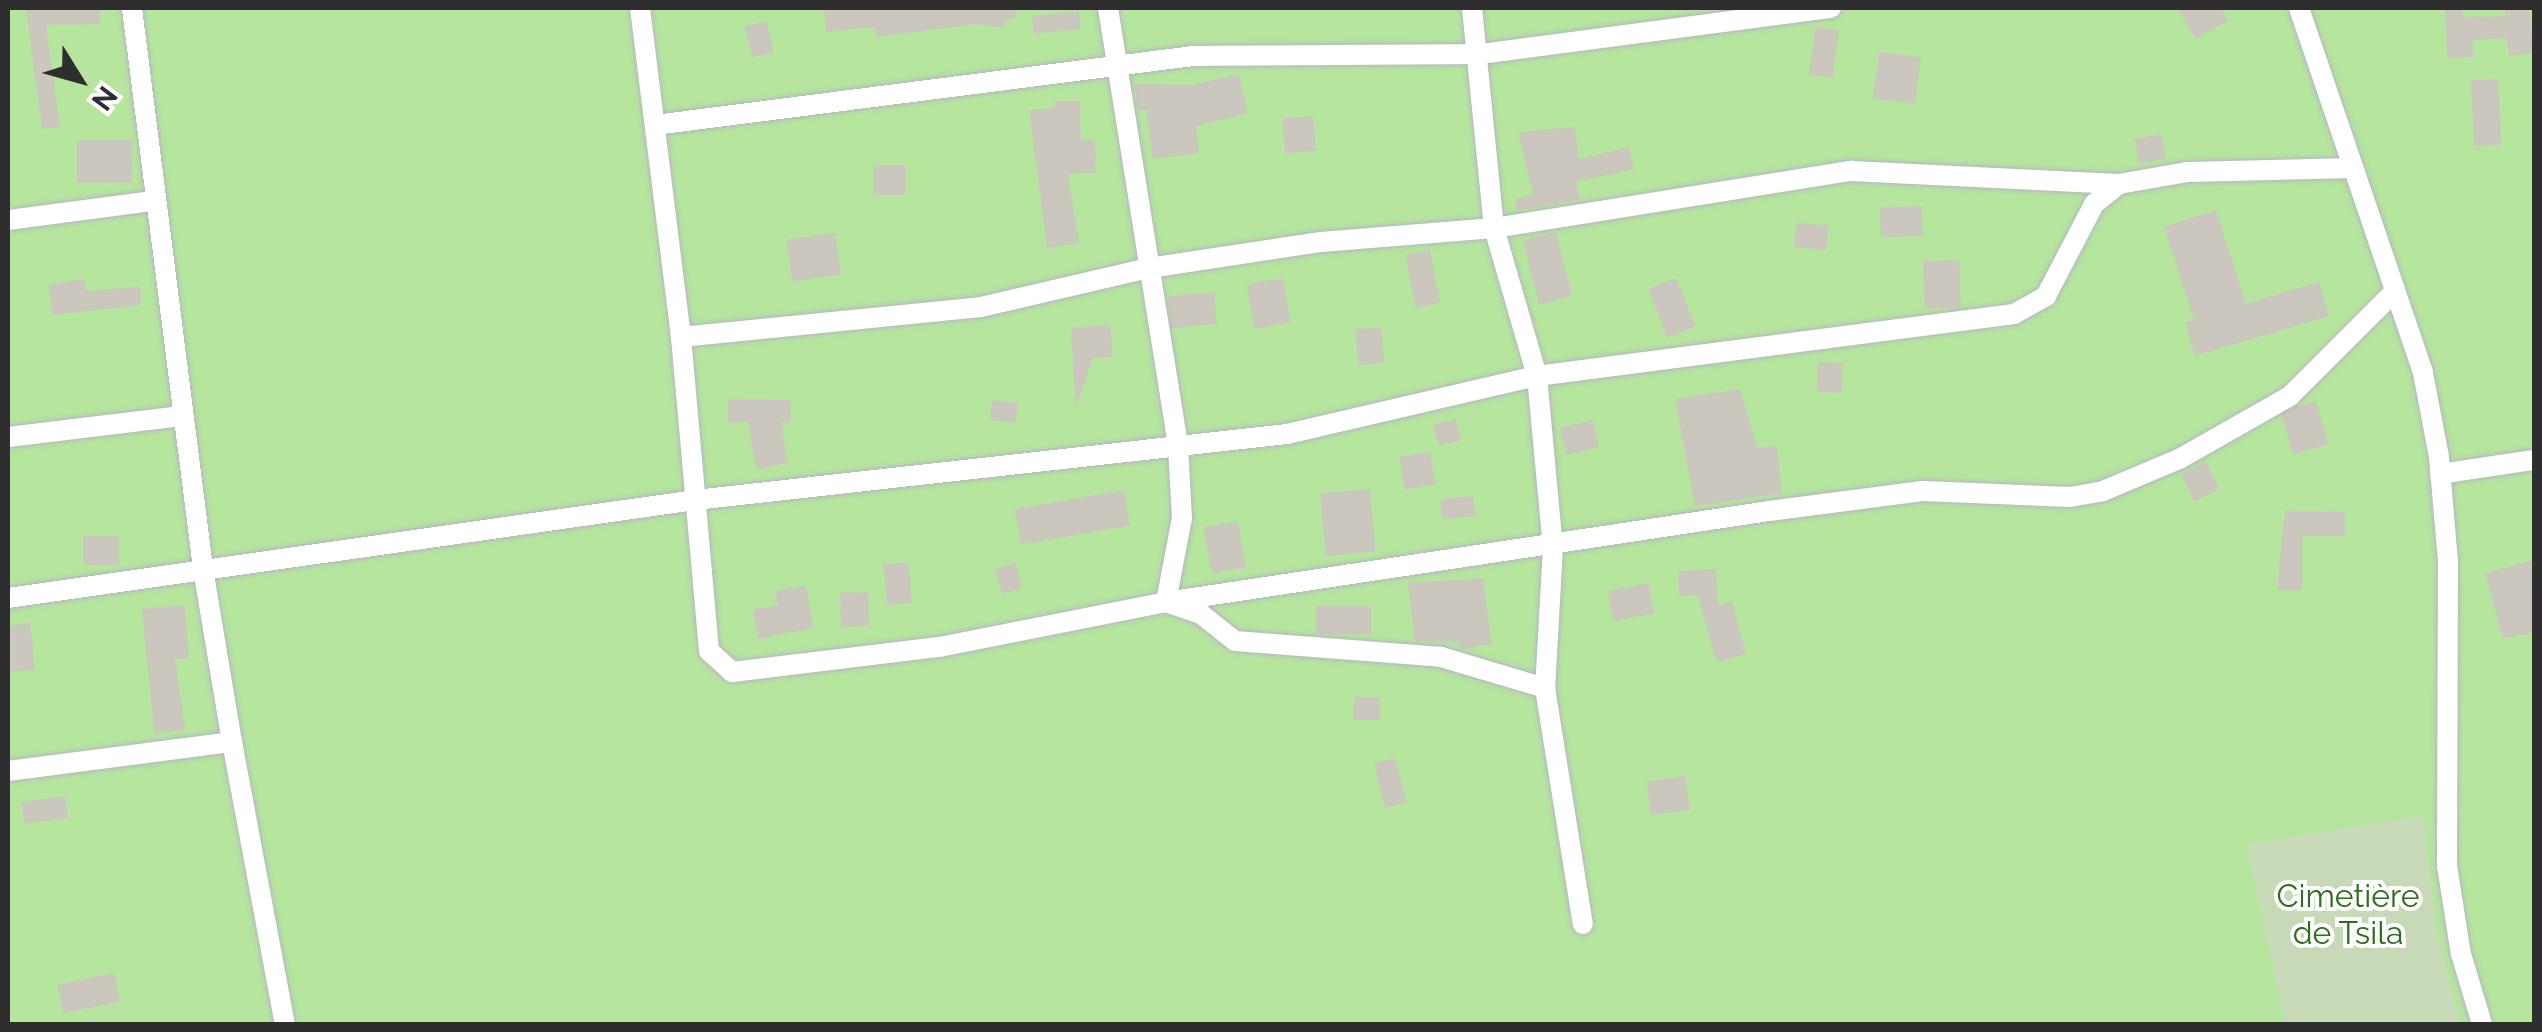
<!DOCTYPE html>
<html>
<head>
<meta charset="utf-8">
<style>
  body { margin:0 }
  #map { position:relative; width:2542px; height:1032px; overflow:hidden; background:#efe9e1; font-family:Raleway,sans-serif }
  div>[style] { position:absolute }
  .green>* { inset:0; background:#b6e59e; transform-origin:0 0 }
  .cemetery>* { inset:0; background:#c8d9b8 }
  .building>* { inset:0; background:#cbc7bf; transform-origin:0 0 }
  .roads { filter:drop-shadow(0 0 2px #b4b7c1) drop-shadow(0 0 2px #b4b7c1) }
  .street>* { height:20px; margin:-10px; padding:0 10px; transform-origin:10px; border-radius:10px; background:#fff }
  span { translate:-50% -50%; white-space:nowrap; text-align:center; line-height:1.15; -webkit-text-stroke:8px #fff; paint-order:stroke }
  .park-label { font-size:32px; color:#2c6e1b }
  .frame { position:absolute; inset:0; border:10px solid #2e2e2e; pointer-events:none }
  .north { position:absolute; left:30px; top:30px; width:100px; height:100px; -webkit-text-stroke:8px #fff; paint-order:stroke; rotate:127deg; font-size:28px; font-weight:700; line-height:40px; text-align:center; color:#2e2e2e }
  .north::after { content:''; display:block; margin:auto; width:35px; height:45px; background:#2e2e2e; clip-path:polygon(50% 0,100% 100%,50% 72%,0 100%) }
</style>
</head>
<body>
<div id="map">
  <div class="green">
    <div style="left:8px;top:8px;width:2526px;height:1016px"></div>
  </div>
  <div class="cemetery">
    <div style="clip-path:polygon(2422px 816px,2439px 942px,2460px 1024px,2285px 1024px,2246px 844px)"></div>
  </div>
  <div class="building">
    <div style="clip-path:polygon(26px 8px,100px 8px,100px 24px,46px 25px,60px 127px,42px 129px)"></div>
    <div style="clip-path:polygon(824px 8px,1015px 8px,1016px 18px,1005px 20px,1005px 28px,977px 24px,877px 37px,875px 27px,826px 32px)"></div>
    <div style="clip-path:polygon(2178px 8px,2221px 8px,2228px 21px,2195px 39px)"></div>
    <div style="clip-path:polygon(2445px 8px,2463px 8px,2463px 17px,2505px 16px,2504px 8px,2529px 8px,2534px 53px,2509px 56px,2507px 38px,2473px 40px,2473px 57px,2447px 58px)"></div>
    <div style="left:1079px;top:11px;width:18px;height:47px;rotate:84deg"></div>
    <div style="left:766px;top:21px;width:32px;height:22px;rotate:76deg"></div>
    <div style="left:1815px;top:27px;width:24px;height:48px;rotate:7deg"></div>
    <div style="left:1879px;top:52px;width:42px;height:47px;rotate:7deg"></div>
    <div style="clip-path:polygon(1239px 74px,1248px 113px,1196px 126px,1199px 153px,1153px 159px,1146px 110px,1138px 110px,1134px 84px,1193px 85px)"></div>
    <div style="left:2498px;top:79px;width:66px;height:27px;rotate:87deg"></div>
    <div style="clip-path:polygon(1054px 101px,1080px 101px,1081px 140px,1095px 140px,1096px 173px,1068px 174px,1079px 243px,1047px 248px,1029px 110px,1054px 108px)"></div>
    <div style="left:1313px;top:116px;width:35px;height:31px;rotate:85deg"></div>
    <div style="clip-path:polygon(1575px 127px,1579px 159px,1629px 147px,1634px 169px,1576px 182px,1580px 200px,1518px 210px,1515px 199px,1533px 195px,1518px 132px)"></div>
    <div style="left:2161px;top:134px;width:25px;height:27px;rotate:79deg"></div>
    <div style="left:132px;top:140px;width:43px;height:55px;rotate:90deg"></div>
    <div style="left:906px;top:165px;width:30px;height:32px;rotate:90deg"></div>
    <div style="left:1922px;top:206px;width:30px;height:42px;rotate:88deg"></div>
    <div style="clip-path:polygon(2216px 210px,2246px 304px,2319px 282px,2329px 316px,2195px 356px,2185px 323px,2194px 320px,2164px 227px)"></div>
    <div style="left:1797px;top:222px;width:32px;height:25px;rotate:7deg"></div>
    <div style="left:1556px;top:232px;width:66px;height:34px;rotate:76deg"></div>
    <div style="left:835px;top:233px;width:42px;height:49px;rotate:82deg"></div>
    <div style="left:1430px;top:250px;width:54px;height:25px;rotate:79deg"></div>
    <div style="left:1959px;top:260px;width:47px;height:36px;rotate:88deg"></div>
    <div style="left:1283px;top:278px;width:45px;height:37px;rotate:80deg"></div>
    <div style="left:1676px;top:278px;width:52px;height:30px;rotate:68deg"></div>
    <div style="clip-path:polygon(84px 279px,86px 291px,140px 287px,141px 305px,53px 315px,48px 285px)"></div>
    <div style="left:1214px;top:292px;width:32px;height:46px;rotate:85deg"></div>
    <div style="clip-path:polygon(1110px 325px,1113px 357px,1093px 358px,1076px 408px,1071px 328px)"></div>
    <div style="left:1381px;top:327px;width:36px;height:26px;rotate:85deg"></div>
    <div style="left:1818px;top:362px;width:25px;height:30px;rotate:2deg"></div>
    <div style="clip-path:polygon(1740px 389px,1757px 448px,1777px 446px,1782px 493px,1695px 506px,1675px 399px)"></div>
    <div style="clip-path:polygon(728px 399px,791px 400px,790px 423px,781px 423px,788px 463px,756px 469px,748px 422px,728px 422px)"></div>
    <div style="left:992px;top:400px;width:26px;height:20px;rotate:7deg"></div>
    <div style="left:2316px;top:401px;width:45px;height:37px;rotate:74deg"></div>
    <div style="left:1456px;top:419px;width:22px;height:23px;rotate:77deg"></div>
    <div style="left:1593px;top:420px;width:28px;height:34px;rotate:77deg"></div>
    <div style="left:1430px;top:452px;width:33px;height:31px;rotate:81deg"></div>
    <div style="left:2206px;top:462px;width:30px;height:28px;rotate:63deg"></div>
    <div style="left:1370px;top:489px;width:63px;height:50px;rotate:85deg"></div>
    <div style="left:1124px;top:490px;width:36px;height:111px;rotate:80deg"></div>
    <div style="left:1473px;top:496px;width:20px;height:33px;rotate:84deg"></div>
    <div style="clip-path:polygon(2285px 511px,2345px 512px,2345px 536px,2302px 536px,2302px 590px,2277px 590px)"></div>
    <div style="left:1238px;top:521px;width:47px;height:35px;rotate:80deg"></div>
    <div style="left:119px;top:536px;width:29px;height:36px;rotate:90deg"></div>
    <div style="clip-path:polygon(2534px 560px,2534px 633px,2503px 638px,2485px 573px)"></div>
    <div style="left:908px;top:562px;width:41px;height:25px;rotate:84deg"></div>
    <div style="left:1015px;top:563px;width:26px;height:21px;rotate:74deg"></div>
    <div style="clip-path:polygon(1716px 569px,1718px 605px,1732px 601px,1746px 654px,1716px 662px,1698px 595px,1679px 596px,1678px 571px)"></div>
    <div style="clip-path:polygon(1483px 578px,1492px 644px,1461px 649px,1459px 642px,1415px 641px,1408px 583px)"></div>
    <div style="left:1648px;top:583px;width:31px;height:41px;rotate:79deg"></div>
    <div style="clip-path:polygon(806px 585px,814px 628px,758px 639px,753px 610px,778px 605px,775px 591px)"></div>
    <div style="left:868px;top:592px;width:34px;height:28px;rotate:88deg"></div>
    <div style="clip-path:polygon(185px 605px,189px 658px,175px 659px,185px 729px,154px 734px,142px 609px)"></div>
    <div style="left:1316px;top:606px;width:55px;height:28px"></div>
    <div style="clip-path:polygon(30px 623px,35px 669px,8px 673px,8px 626px)"></div>
    <div style="left:1380px;top:697px;width:23px;height:26px;rotate:90deg"></div>
    <div style="left:1395px;top:758px;width:46px;height:22px;rotate:75deg"></div>
    <div style="left:1685px;top:776px;width:34px;height:39px;rotate:82deg"></div>
    <div style="left:65px;top:796px;width:22px;height:44px;rotate:82deg"></div>
    <div style="left:114px;top:973px;width:29px;height:58px;rotate:78deg"></div>
  </div>
  <div class="roads">
    <div class="street">
      <div style="left:640px;top:8px;width:332px;rotate:82.9deg"></div>
      <div style="left:681px;top:337px;width:315px;rotate:84.9deg"></div>
      <div style="left:709px;top:651px;width:31px;rotate:42deg"></div>
      <div style="left:732px;top:672px;width:209px;rotate:-6.9deg"></div>
      <div style="left:939px;top:647px;width:231px;rotate:-11.2deg"></div>
      <div style="left:1166px;top:602px;width:610px;rotate:-8.58deg"></div>
      <div style="left:1769px;top:511px;width:155px;rotate:-7.4deg"></div>
      <div style="left:1923px;top:491px;width:147px;rotate:2.3deg"></div>
      <div style="left:2070px;top:497px;width:34px;rotate:-10deg"></div>
      <div style="left:2103px;top:491px;width:85px;rotate:-22.9deg"></div>
      <div style="left:2181px;top:458px;width:125px;rotate:-29.6deg"></div>
      <div style="left:2290px;top:396px;width:147px;rotate:-45deg"></div>
      <div style="left:1108px;top:8px;width:443px;rotate:80.9deg"></div>
      <div style="left:1178px;top:445px;width:73px;rotate:86.9deg"></div>
      <div style="left:1182px;top:518px;width:86px;rotate:100.8deg"></div>
      <div style="left:1166px;top:602px;width:37px;rotate:19deg"></div>
      <div style="left:1201px;top:614px;width:43px;rotate:38.5deg"></div>
      <div style="left:1235px;top:641px;width:207px;rotate:4.4deg"></div>
      <div style="left:1441px;top:657px;width:109px;rotate:16.6deg"></div>
      <div style="left:1472px;top:8px;width:221px;rotate:84.3deg"></div>
      <div style="left:1494px;top:228px;width:154px;rotate:73.8deg"></div>
      <div style="left:1537px;top:376px;width:172px;rotate:84.7deg"></div>
      <div style="left:1553px;top:547px;width:141px;rotate:93.2deg"></div>
      <div style="left:1545px;top:688px;width:239px;rotate:80.9deg"></div>
      <div style="left:2299px;top:8px;width:385px;rotate:71.2deg"></div>
      <div style="left:2423px;top:373px;width:86px;rotate:79.2deg"></div>
      <div style="left:2439px;top:457px;width:105px;rotate:85.1deg"></div>
      <div style="left:2448px;top:562px;width:304px;rotate:90.2deg"></div>
      <div style="left:2447px;top:866px;width:89px;rotate:81deg"></div>
      <div style="left:2461px;top:954px;width:73px;rotate:73.3deg"></div>
      <div style="left:655px;top:125px;width:542px;rotate:-7.31deg"></div>
      <div style="left:1193px;top:56px;width:287px;rotate:-0.4deg"></div>
      <div style="left:1480px;top:54px;width:354px;rotate:-7.5deg"></div>
      <div style="left:8px;top:220px;width:146px;rotate:-7.5deg"></div>
      <div style="left:681px;top:337px;width:301px;rotate:-5.7deg"></div>
      <div style="left:981px;top:307px;width:172px;rotate:-13.1deg"></div>
      <div style="left:1149px;top:268px;width:174px;rotate:-8.6deg"></div>
      <div style="left:1321px;top:242px;width:174px;rotate:-4.6deg"></div>
      <div style="left:1494px;top:228px;width:362px;rotate:-9.1deg"></div>
      <div style="left:1851px;top:171px;width:268px;rotate:2.8deg"></div>
      <div style="left:8px;top:437px;width:175px;rotate:-6.9deg"></div>
      <div style="left:2440px;top:474px;width:95px;rotate:-8.5deg"></div>
      <div style="left:8px;top:598px;width:694px;rotate:-8.12deg"></div>
      <div style="left:695px;top:500px;width:596px;rotate:-6.36deg"></div>
      <div style="left:1287px;top:434px;width:257px;rotate:-13.1deg"></div>
      <div style="left:1537px;top:376px;width:481px;rotate:-7.4deg"></div>
      <div style="left:2014px;top:314px;width:37px;rotate:-29deg"></div>
      <div style="left:2046px;top:296px;width:104px;rotate:-62.4deg"></div>
      <div style="left:2094px;top:204px;width:32px;rotate:-39deg"></div>
      <div style="left:2119px;top:184px;width:70px;rotate:-9.9deg"></div>
      <div style="left:2188px;top:172px;width:165px;rotate:-1.4deg"></div>
      <div style="left:232px;top:742px;width:287px;rotate:79.4deg"></div>
      <div style="left:8px;top:771px;width:226px;rotate:-7.4deg"></div>
      <div style="left:232px;top:742px;width:176px;rotate:-99.5deg"></div>
      <div style="left:203px;top:568px;width:564px;rotate:-97.23deg"></div>
    </div>
  </div>
  <div class="park-label">
    <span style="left:2348px;top:915px">Cimetière<br>de Tsila</span>
  </div>
  <div class="frame"></div>
  <div class="north">N</div>
</div>
</body>
</html>
